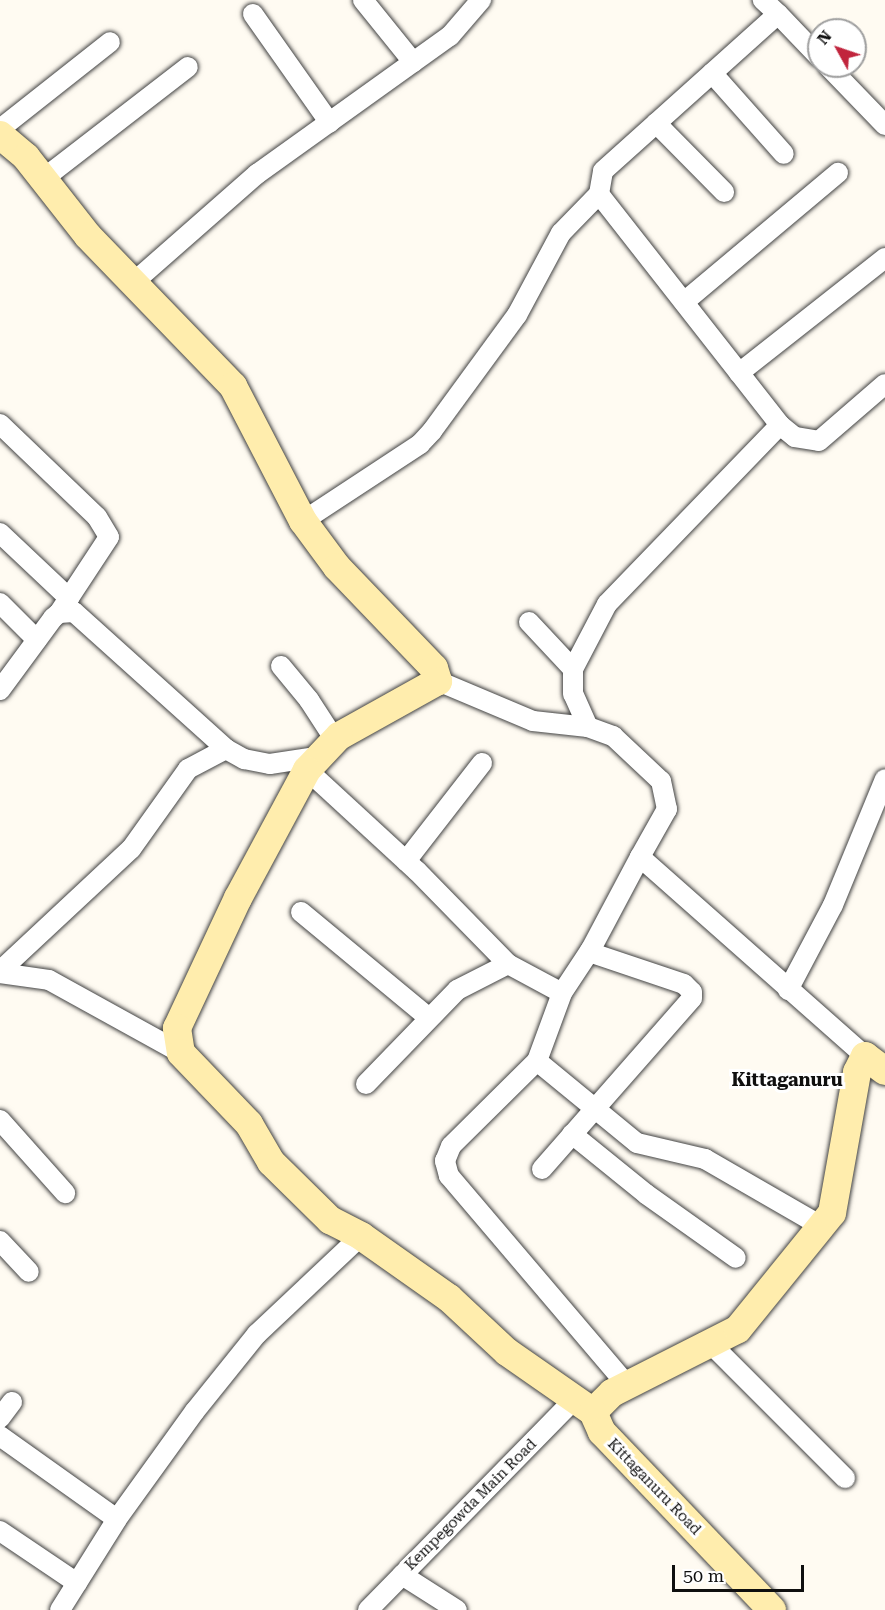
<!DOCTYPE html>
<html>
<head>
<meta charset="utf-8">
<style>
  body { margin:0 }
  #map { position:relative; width:885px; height:1610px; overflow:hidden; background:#fffbf2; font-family:"Roboto Serif",serif }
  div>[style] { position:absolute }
  .roads { filter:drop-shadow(0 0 2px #424242) drop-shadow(0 0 2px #424242) }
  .street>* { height:20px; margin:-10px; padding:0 10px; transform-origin:10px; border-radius:10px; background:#fff }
  .secondary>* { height:28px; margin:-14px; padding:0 14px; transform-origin:14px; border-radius:14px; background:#ffedad }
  span { translate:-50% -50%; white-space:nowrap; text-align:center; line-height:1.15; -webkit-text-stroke:6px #fff; paint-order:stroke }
  .street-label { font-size:15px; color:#0f0f0f }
  .quarter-label { font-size:18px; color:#0f0f0f; font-weight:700 }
  .north { position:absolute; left:807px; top:18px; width:60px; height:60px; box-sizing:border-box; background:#fff; border:2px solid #9f9f9f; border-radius:50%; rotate:310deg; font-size:16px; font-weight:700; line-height:24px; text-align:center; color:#0f0f0f }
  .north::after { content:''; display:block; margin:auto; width:21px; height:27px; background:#c1253d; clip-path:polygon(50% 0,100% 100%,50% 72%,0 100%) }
  .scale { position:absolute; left:672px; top:1565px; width:132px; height:27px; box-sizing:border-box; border:3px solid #0f0f0f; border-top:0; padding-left:8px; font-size:18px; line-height:21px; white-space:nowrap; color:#0f0f0f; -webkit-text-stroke:4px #fff; paint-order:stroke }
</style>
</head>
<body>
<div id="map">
  <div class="roads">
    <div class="street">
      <div style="left:363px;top:0;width:80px;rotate:51.1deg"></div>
      <div style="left:253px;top:14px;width:133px;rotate:54.8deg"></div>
      <div style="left:778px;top:14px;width:59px;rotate:46.4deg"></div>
      <div style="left:828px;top:66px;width:82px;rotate:46deg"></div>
      <div style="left:712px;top:73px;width:108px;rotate:48.4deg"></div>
      <div style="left:656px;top:123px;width:97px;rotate:45.4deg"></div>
      <div style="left:0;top:129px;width:140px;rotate:-38.3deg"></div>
      <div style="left:43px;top:179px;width:183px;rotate:-37.7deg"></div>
      <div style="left:134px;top:282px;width:164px;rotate:-41.3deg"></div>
      <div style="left:257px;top:174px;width:237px;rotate:-35.6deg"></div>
      <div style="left:450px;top:36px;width:48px;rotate:-49.3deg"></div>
      <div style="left:684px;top:302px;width:201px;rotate:-40deg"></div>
      <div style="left:739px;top:373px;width:186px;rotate:-38.2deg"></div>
      <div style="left:0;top:424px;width:134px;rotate:43.8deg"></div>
      <div style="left:97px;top:517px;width:23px;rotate:59deg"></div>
      <div style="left:109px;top:537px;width:91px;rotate:123.3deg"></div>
      <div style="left:780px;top:425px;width:19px;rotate:39deg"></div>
      <div style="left:795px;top:437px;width:24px;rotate:9deg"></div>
      <div style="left:819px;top:441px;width:87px;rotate:-40.8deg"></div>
      <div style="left:303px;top:521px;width:140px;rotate:-33.3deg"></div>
      <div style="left:420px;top:444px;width:18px;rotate:-47deg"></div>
      <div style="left:432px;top:431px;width:144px;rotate:-53.8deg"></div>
      <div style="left:517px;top:315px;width:93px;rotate:-61.8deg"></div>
      <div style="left:561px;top:233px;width:54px;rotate:-45.7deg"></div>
      <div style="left:0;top:533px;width:95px;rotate:43.3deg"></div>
      <div style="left:0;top:603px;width:52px;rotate:45deg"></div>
      <div style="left:529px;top:622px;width:64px;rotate:46.9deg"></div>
      <div style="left:281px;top:666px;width:44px;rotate:50.5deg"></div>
      <div style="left:309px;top:700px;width:48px;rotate:57deg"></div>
      <div style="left:438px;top:681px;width:103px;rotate:22.8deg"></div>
      <div style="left:533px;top:721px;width:55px;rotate:6.2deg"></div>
      <div style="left:588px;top:727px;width:27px;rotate:20deg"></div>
      <div style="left:613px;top:736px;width:66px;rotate:43.2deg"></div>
      <div style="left:661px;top:781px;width:29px;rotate:78deg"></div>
      <div style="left:667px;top:809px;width:55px;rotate:119.4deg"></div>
      <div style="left:640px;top:857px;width:300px;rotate:41.5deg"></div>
      <div style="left:0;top:690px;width:89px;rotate:-53.6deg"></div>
      <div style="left:53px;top:618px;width:8px;rotate:-40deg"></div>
      <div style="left:59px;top:613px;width:15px;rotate:-4deg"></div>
      <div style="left:74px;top:612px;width:205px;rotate:42deg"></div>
      <div style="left:226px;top:749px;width:21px;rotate:29deg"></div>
      <div style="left:244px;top:759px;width:26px;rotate:11deg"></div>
      <div style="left:270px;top:764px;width:47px;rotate:-8.7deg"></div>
      <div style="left:588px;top:727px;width:36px;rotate:-114deg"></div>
      <div style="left:573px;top:694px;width:25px;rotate:-90deg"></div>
      <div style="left:573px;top:669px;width:73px;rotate:-62.4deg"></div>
      <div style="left:607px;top:604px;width:249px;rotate:-46deg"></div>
      <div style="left:780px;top:425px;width:293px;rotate:-128.1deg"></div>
      <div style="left:599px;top:194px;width:23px;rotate:-80deg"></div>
      <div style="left:603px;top:171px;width:235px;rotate:-41.9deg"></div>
      <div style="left:778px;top:14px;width:21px;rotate:-137deg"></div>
      <div style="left:307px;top:770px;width:149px;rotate:42.6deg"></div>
      <div style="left:417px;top:871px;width:130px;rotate:45.6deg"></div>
      <div style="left:508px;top:964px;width:61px;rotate:28.2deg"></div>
      <div style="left:406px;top:861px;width:124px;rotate:-52.2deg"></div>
      <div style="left:301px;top:912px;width:165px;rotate:39.6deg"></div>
      <div style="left:0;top:971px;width:179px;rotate:-43deg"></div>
      <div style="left:131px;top:849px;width:98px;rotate:-54.5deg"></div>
      <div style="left:188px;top:769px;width:43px;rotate:-27.8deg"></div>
      <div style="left:0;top:973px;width:49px;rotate:8.1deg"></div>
      <div style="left:49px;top:980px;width:151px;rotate:28.9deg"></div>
      <div style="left:788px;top:990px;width:96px;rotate:-62.1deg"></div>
      <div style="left:833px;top:905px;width:136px;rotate:-67.6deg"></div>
      <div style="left:537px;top:1061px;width:129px;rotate:39.4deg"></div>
      <div style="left:637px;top:1143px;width:70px;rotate:13.2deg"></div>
      <div style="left:705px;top:1159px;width:136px;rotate:30deg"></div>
      <div style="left:366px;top:1084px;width:131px;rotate:-45.9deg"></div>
      <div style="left:457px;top:990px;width:57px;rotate:-27deg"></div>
      <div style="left:0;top:1120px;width:98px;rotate:48.3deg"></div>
      <div style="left:572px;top:1134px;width:95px;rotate:39deg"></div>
      <div style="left:646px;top:1194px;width:110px;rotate:35.4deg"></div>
      <div style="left:542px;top:1169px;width:227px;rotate:-48.7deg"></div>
      <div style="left:692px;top:998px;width:6px;rotate:-90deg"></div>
      <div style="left:692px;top:992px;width:11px;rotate:-135deg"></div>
      <div style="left:684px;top:984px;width:100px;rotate:-161.4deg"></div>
      <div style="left:0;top:1241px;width:42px;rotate:46.9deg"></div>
      <div style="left:710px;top:1343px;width:191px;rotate:45deg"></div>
      <div style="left:627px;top:1385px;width:275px;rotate:-130.4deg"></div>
      <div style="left:449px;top:1176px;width:16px;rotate:-105deg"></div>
      <div style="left:445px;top:1161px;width:16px;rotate:-68deg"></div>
      <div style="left:451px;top:1146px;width:121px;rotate:-44.7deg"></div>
      <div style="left:537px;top:1061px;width:72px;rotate:-69.8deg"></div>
      <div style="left:562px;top:993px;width:53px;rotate:-56.6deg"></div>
      <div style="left:591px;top:949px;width:104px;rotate:-62deg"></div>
      <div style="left:0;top:1418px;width:20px;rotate:-53deg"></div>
      <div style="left:0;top:1436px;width:143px;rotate:35.4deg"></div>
      <div style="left:0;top:1531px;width:93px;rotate:34deg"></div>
      <div style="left:402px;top:1575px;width:65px;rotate:32.5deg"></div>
      <div style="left:60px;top:1610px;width:107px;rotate:-57.9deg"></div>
      <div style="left:117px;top:1519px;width:133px;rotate:-54.2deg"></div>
      <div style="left:195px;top:1411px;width:99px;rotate:-51.2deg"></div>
      <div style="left:257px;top:1334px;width:143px;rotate:-43.3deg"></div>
      <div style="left:368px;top:1610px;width:294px;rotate:-45.6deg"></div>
    </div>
    <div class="secondary">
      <div style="left:0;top:135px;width:34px;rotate:40deg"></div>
      <div style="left:26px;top:157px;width:100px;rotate:51.9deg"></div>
      <div style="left:88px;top:236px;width:209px;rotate:46deg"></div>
      <div style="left:233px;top:386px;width:152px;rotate:62.6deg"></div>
      <div style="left:303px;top:521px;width:57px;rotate:53.5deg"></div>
      <div style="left:337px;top:567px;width:140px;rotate:46.2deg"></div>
      <div style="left:434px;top:668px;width:14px;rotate:73deg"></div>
      <div style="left:438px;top:681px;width:113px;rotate:150.9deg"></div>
      <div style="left:339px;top:736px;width:47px;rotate:133.3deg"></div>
      <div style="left:307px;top:770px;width:145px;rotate:118.3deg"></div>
      <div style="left:238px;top:898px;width:144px;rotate:115.1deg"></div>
      <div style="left:177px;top:1028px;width:25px;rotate:81deg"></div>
      <div style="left:181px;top:1053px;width:98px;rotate:46.2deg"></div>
      <div style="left:249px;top:1124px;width:44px;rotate:59.9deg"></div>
      <div style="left:271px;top:1162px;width:83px;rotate:44.5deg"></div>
      <div style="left:330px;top:1220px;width:35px;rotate:27deg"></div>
      <div style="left:361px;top:1236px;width:108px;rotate:35.2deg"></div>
      <div style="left:449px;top:1298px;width:79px;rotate:43deg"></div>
      <div style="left:507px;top:1352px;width:105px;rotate:34.9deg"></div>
      <div style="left:593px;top:1412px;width:27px;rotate:-45deg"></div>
      <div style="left:612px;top:1393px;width:141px;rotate:-26.9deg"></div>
      <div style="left:738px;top:1329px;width:149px;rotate:-51deg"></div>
      <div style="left:832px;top:1213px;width:143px;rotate:-79.9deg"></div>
      <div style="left:857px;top:1072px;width:18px;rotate:-63deg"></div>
      <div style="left:865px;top:1056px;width:25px;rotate:37deg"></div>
      <div style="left:593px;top:1412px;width:22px;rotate:66deg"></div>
      <div style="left:602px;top:1432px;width:246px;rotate:46.3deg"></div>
    </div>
  </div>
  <div class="street-label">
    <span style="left:654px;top:1487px;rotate:46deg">Kittaganuru Road</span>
    <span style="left:471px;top:1505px;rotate:-45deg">Kempegowda Main Road</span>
  </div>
  <div class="quarter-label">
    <span style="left:787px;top:1080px">Kittaganuru</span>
  </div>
  <div class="north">N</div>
  <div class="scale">50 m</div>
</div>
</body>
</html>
